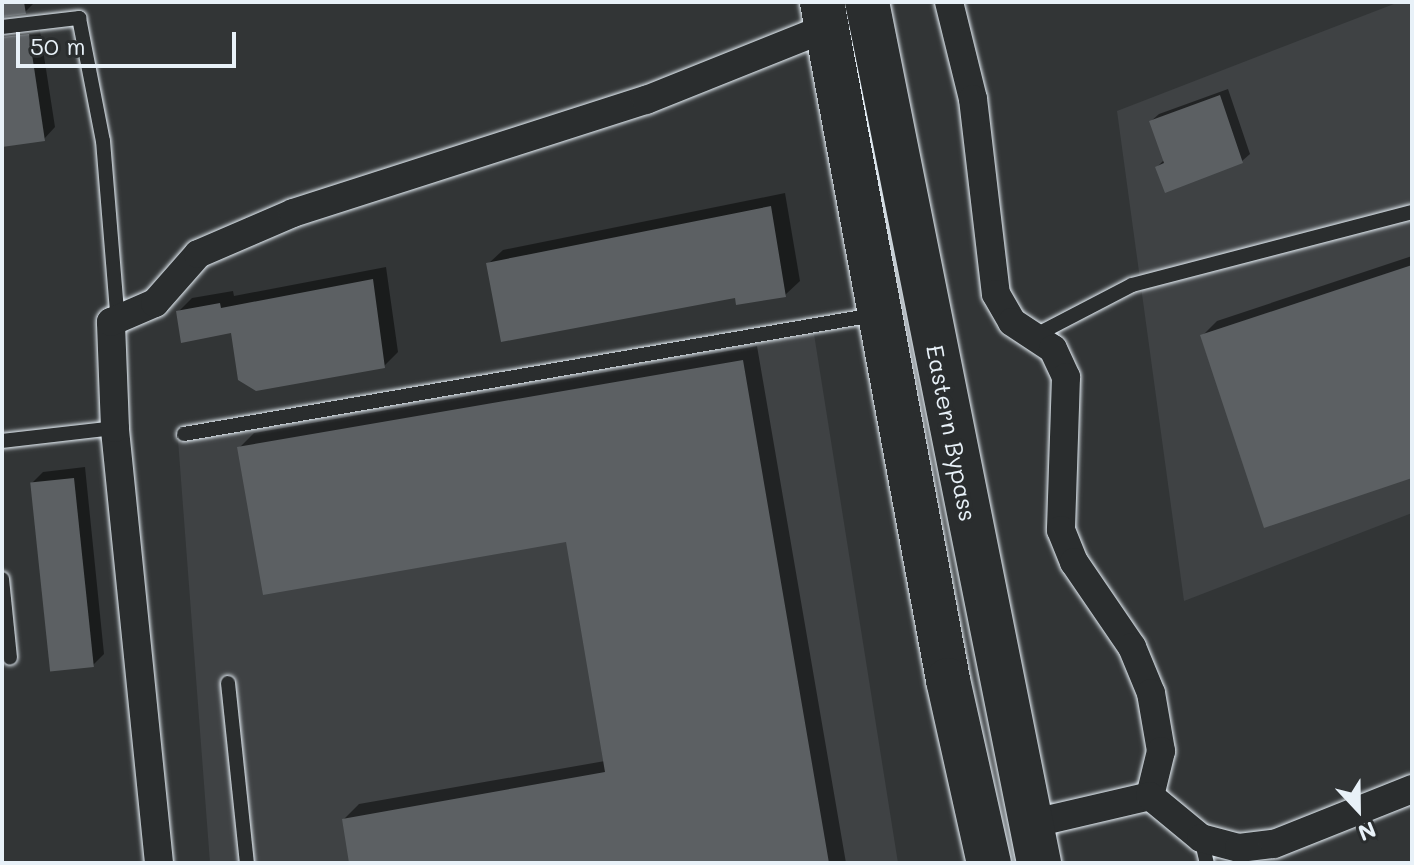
<!DOCTYPE html>
<html>
<head>
<meta charset="utf-8">
<style>
  body { margin:0 }
  #map { position:relative; width:1414px; height:865px; overflow:hidden; background:#323536; font-family:Mali,sans-serif }
  div>[style] { position:absolute }
  .built>* { inset:0; background:#3f4244 }
  .shadow>* { inset:0; background:#0007 }
  .building>* { inset:0; background:#5c6063; transform-origin:0 0 }
  .roads { filter:drop-shadow(0 0 2px #e8f1f8) drop-shadow(0 0 2px #e8f1f8) }
  .lane>* { height:14px; margin:-7px; padding:0 7px; transform-origin:7px; border-radius:7px; background:#2a2d2e }
  .street>* { height:28px; margin:-14px; padding:0 14px; transform-origin:14px; border-radius:14px; background:#2a2d2e }
  .primary>* { height:44px; margin:-22px; padding:0 22px; transform-origin:22px; border-radius:22px; background:#2a2d2e }
  span { translate:-50% -50%; white-space:nowrap; text-align:center; line-height:1.15; -webkit-text-stroke:8px #2a2d2e; paint-order:stroke }
  .street-label { font-size:24px; color:#e8f1f8 }
  .frame { position:absolute; inset:0; border:4px solid #e8f1f8; pointer-events:none }
  .north { position:absolute; left:1318px; top:769px; width:80px; height:80px; -webkit-text-stroke:6px #2a2d2e; paint-order:stroke; rotate:158deg; font-size:22px; font-weight:700; line-height:32px; text-align:center; color:#e8f1f8 }
  .north::after { content:''; display:block; margin:auto; width:28px; height:36px; background:#e8f1f8; clip-path:polygon(50% 0,100% 100%,50% 72%,0 100%) }
  .scale { position:absolute; left:16px; top:32px; width:220px; height:36px; box-sizing:border-box; border:4px solid #e8f1f8; border-top:0; padding-left:10px; font-size:24px; line-height:28px; white-space:nowrap; color:#e8f1f8; -webkit-text-stroke:6px #2a2d2e; paint-order:stroke }
</style>
</head>
<body>
<div id="map">
  <div class="built">
    <div style="clip-path:polygon(1399px 2px,1412px 2px,1412px 513px,1184px 601px,1117px 111px)"></div>
    <div style="clip-path:polygon(814px 334px,898px 863px,210px 863px,178px 440px)"></div>
  </div>
  <div class="shadow">
    <div style="clip-path:polygon(2px 2px,35px 2px,25px 12px,2px 16px)"></div>
    <div style="clip-path:polygon(2px 17px,14px 26px,39px 24px,55px 127px,44px 139px,2px 145px)"></div>
    <div style="clip-path:polygon(1228px 89px,1250px 154px,1242px 161px,1157px 167px,1165px 159px,1151px 121px,1159px 114px)"></div>
    <div style="clip-path:polygon(785px 193px,800px 281px,785px 295px,736px 296px,488px 264px,503px 250px)"></div>
    <div style="clip-path:polygon(1412px 256px,1412px 476px,1202px 336px,1217px 321px)"></div>
    <div style="clip-path:polygon(386px 267px,398px 352px,384px 366px,233px 331px,178px 312px,192px 298px,233px 291px,234px 296px)"></div>
    <div style="clip-path:polygon(757px 346px,846px 863px,351px 863px,344px 819px,359px 804px,605px 761px,568px 539px,239px 448px,254px 433px)"></div>
    <div style="clip-path:polygon(85px 467px,104px 654px,93px 665px,32px 483px,43px 472px)"></div>
  </div>
  <div class="building">
    <div style="clip-path:polygon(2px 2px,24px 2px,26px 14px,2px 17px)"></div>
    <div style="clip-path:polygon(29px 34px,45px 141px,2px 147px,2px 37px)"></div>
    <div style="clip-path:polygon(1220px 95px,1243px 163px,1165px 193px,1155px 167px,1164px 163px,1149px 121px)"></div>
    <div style="clip-path:polygon(771px 206px,786px 297px,736px 305px,735px 298px,501px 342px,486px 263px)"></div>
    <div style="clip-path:polygon(1412px 265px,1412px 478px,1264px 528px,1200px 335px)"></div>
    <div style="clip-path:polygon(373px 279px,385px 368px,256px 391px,238px 380px,231px 333px,181px 343px,176px 311px,220px 303px,221px 308px)"></div>
    <div style="clip-path:polygon(743px 360px,829px 863px,349px 863px,342px 819px,605px 772px,566px 542px,263px 595px,237px 447px)"></div>
    <div style="left:74px;top:478px;width:190px;height:44px;rotate:84deg"></div>
  </div>
  <div class="roads">
    <div class="lane">
      <div style="left:2px;top:27px;width:78px;rotate:-6.7deg"></div>
      <div style="left:79px;top:18px;width:125px;rotate:79deg"></div>
      <div style="left:103px;top:141px;width:172px;rotate:85.3deg"></div>
      <div style="left:117px;top:312px;width:12px;rotate:121deg"></div>
      <div style="left:1034px;top:336px;width:110px;rotate:-27.5deg"></div>
      <div style="left:1132px;top:285px;width:289px;rotate:-14.6deg"></div>
      <div style="left:184px;top:434px;width:700px;rotate:-9.79deg"></div>
      <div style="left:2px;top:441px;width:114px;rotate:-6.6deg"></div>
      <div style="left:2px;top:579px;width:79px;rotate:84.2deg"></div>
      <div style="left:228px;top:683px;width:181px;rotate:84deg"></div>
      <div style="left:1201px;top:838px;width:26px;rotate:77deg"></div>
    </div>
    <div class="street">
      <div style="left:949px;top:2px;width:100px;rotate:76.1deg"></div>
      <div style="left:973px;top:99px;width:196px;rotate:83.3deg"></div>
      <div style="left:996px;top:294px;width:32px;rotate:60deg"></div>
      <div style="left:1012px;top:322px;width:49px;rotate:33.4deg"></div>
      <div style="left:1053px;top:349px;width:31px;rotate:65deg"></div>
      <div style="left:1066px;top:377px;width:153px;rotate:91.9deg"></div>
      <div style="left:1061px;top:530px;width:35px;rotate:68deg"></div>
      <div style="left:1074px;top:562px;width:103px;rotate:55.7deg"></div>
      <div style="left:1132px;top:647px;width:50px;rotate:67.6deg"></div>
      <div style="left:1151px;top:693px;width:59px;rotate:80.2deg"></div>
      <div style="left:1161px;top:751px;width:46px;rotate:103.7deg"></div>
      <div style="left:1030px;top:824px;width:123px;rotate:-13.1deg"></div>
      <div style="left:1150px;top:796px;width:66px;rotate:39.5deg"></div>
      <div style="left:1201px;top:838px;width:39px;rotate:15deg"></div>
      <div style="left:1239px;top:848px;width:35px;rotate:-7deg"></div>
      <div style="left:1274px;top:844px;width:149px;rotate:-21.7deg"></div>
      <div style="left:159px;top:863px;width:437px;rotate:-95.8deg"></div>
      <div style="left:115px;top:428px;width:106px;rotate:-92.2deg"></div>
      <div style="left:111px;top:322px;width:48px;rotate:-23.4deg"></div>
      <div style="left:155px;top:303px;width:65px;rotate:-48.7deg"></div>
      <div style="left:198px;top:254px;width:103px;rotate:-23.3deg"></div>
      <div style="left:293px;top:213px;width:371px;rotate:-17.8deg"></div>
      <div style="left:646px;top:100px;width:194px;rotate:-21.8deg"></div>
    </div>
    <div class="primary">
      <div style="left:822px;top:2px;width:690px;rotate:79.47deg"></div>
      <div style="left:948px;top:680px;width:188px;rotate:77.4deg"></div>
      <div style="left:867px;top:2px;width:878px;rotate:78.7deg"></div>
    </div>
  </div>
  <div class="street-label">
    <span style="left:952px;top:433px;rotate:79deg">Eastern Bypass</span>
  </div>
  <div class="frame"></div>
  <div class="north">N</div>
  <div class="scale">50 m</div>
</div>
</body>
</html>
